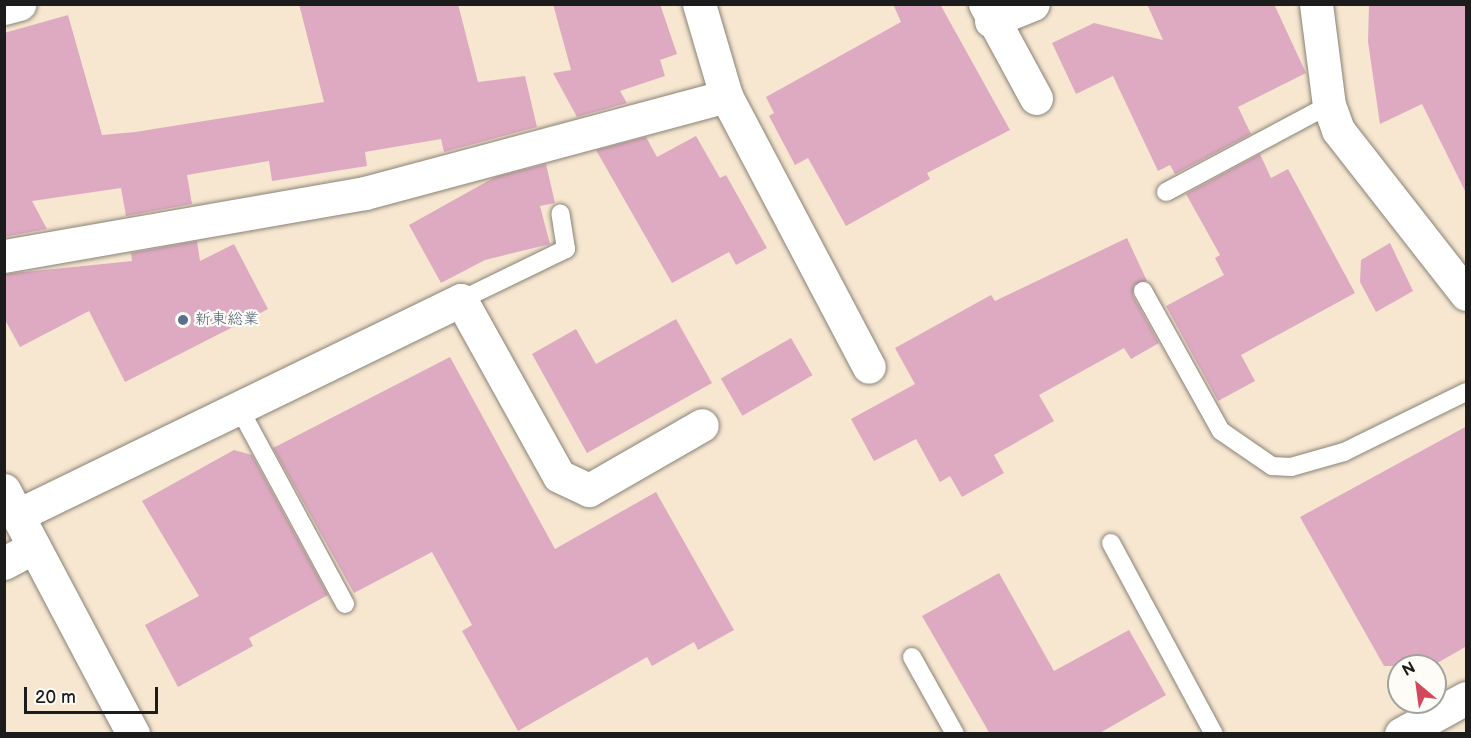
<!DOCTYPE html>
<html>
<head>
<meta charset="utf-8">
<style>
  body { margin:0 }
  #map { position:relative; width:1471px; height:738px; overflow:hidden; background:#f7e7d1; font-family:"Balsamiq Sans","Klee One",sans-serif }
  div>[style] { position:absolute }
  .building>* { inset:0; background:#deaac2; transform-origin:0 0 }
  .roads { filter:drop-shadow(0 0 2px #8a8276) drop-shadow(0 0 2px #8a8276) }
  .service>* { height:18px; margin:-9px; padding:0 9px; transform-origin:9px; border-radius:9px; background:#fff }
  .minor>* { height:33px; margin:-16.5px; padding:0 16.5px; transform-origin:16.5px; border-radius:16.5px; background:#fff }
  .tertiary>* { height:33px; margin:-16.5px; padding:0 16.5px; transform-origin:16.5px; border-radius:16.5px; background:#fff }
  .dots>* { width:16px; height:16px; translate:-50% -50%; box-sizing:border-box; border:3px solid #fdfcf7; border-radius:50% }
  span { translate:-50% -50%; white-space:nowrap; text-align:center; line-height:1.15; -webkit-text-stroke:4.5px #fdfcf7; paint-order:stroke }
  .service-label { font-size:16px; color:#4e5e75 }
  .left { translate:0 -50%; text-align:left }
  .frame { position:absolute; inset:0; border:6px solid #1c1c1c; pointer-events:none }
  .north { position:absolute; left:1387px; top:654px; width:60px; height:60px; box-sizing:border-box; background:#fdfcf7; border:2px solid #a3a29f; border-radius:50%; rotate:331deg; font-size:16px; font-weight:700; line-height:24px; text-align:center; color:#1c1c1c }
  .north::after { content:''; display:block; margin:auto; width:21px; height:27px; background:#d1495b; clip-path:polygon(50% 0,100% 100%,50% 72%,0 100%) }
  .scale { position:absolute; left:24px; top:687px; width:134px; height:27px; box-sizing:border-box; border:3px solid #1c1c1c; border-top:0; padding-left:8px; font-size:18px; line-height:21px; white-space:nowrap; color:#1c1c1c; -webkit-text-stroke:4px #fdfcf7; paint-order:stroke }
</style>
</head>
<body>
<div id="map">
  <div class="building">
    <div style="clip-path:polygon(299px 4px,458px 4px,478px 82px,525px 76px,537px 127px,444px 152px,441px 139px,365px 152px,367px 166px,272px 181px,269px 161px,187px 175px,192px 204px,126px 216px,121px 188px,32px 201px,47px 229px,4px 237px,4px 33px,68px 15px,102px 135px,135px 132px,324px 102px)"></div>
    <div style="clip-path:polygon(553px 4px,660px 4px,677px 54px,660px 60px,665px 76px,620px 91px,627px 103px,577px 117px,553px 73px,571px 70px)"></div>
    <div style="clip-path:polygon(893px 4px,940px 4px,1010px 130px,927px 173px,930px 179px,846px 226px,808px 158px,795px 165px,769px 116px,774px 113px,766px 97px,901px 22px)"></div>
    <div style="clip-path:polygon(1147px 4px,1274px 4px,1306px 73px,1238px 107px,1251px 134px,1175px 174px,1170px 165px,1158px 171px,1113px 76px,1076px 94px,1052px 43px,1094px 23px,1163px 40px)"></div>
    <div style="clip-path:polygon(1369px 4px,1467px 4px,1467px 195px,1422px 104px,1380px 124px,1368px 42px)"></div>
    <div style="clip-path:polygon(696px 136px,720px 178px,726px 175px,767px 248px,736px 265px,729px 252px,672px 283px,596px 150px,646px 137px,657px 157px)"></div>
    <div style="clip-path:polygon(1260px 154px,1271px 178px,1288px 169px,1355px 293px,1241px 355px,1255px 381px,1218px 401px,1166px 306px,1224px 275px,1215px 258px,1220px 255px,1186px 194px)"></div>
    <div style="clip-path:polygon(546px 164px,555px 203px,540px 206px,550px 244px,485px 260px,441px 283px,409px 225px,495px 177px)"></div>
    <div style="clip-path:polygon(1127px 238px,1147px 281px,1134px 285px,1133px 296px,1159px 343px,1131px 359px,1124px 348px,1039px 395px,1054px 421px,994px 455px,1004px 473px,962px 497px,950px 476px,940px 482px,916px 439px,874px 461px,851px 419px,915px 384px,895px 348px,991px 295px,995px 301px)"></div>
    <div style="clip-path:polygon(197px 241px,200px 261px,234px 244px,268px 309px,125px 382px,89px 311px,20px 347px,4px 318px,4px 274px,132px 261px,131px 253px)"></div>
    <div style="clip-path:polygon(1390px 243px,1413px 291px,1376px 312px,1360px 282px,1361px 260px)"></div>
    <div style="clip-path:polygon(676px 319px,712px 383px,587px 453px,532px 354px,576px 329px,596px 364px)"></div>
    <div style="left:791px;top:338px;width:43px;height:81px;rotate:60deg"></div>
    <div style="clip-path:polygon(450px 357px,555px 549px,656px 492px,734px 630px,698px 650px,694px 642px,652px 666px,647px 657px,518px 731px,462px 631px,472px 625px,432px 552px,354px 593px,273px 448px)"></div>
    <div style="clip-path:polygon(1467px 426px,1467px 646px,1432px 666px,1384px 666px,1300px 517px)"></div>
    <div style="clip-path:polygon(234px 450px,252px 455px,328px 595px,249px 638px,253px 646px,178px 687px,145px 625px,199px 596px,142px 501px)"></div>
    <div style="clip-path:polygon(999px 573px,1054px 671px,1129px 630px,1166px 695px,1098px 734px,990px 734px,922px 616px)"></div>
  </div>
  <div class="roads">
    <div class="service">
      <div style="left:1166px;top:192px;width:185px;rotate:-28.1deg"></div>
      <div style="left:1143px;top:291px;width:160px;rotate:60.9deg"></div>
      <div style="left:1221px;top:431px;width:62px;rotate:34.5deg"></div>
      <div style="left:1272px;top:466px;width:19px;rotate:3deg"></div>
      <div style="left:1291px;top:467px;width:55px;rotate:-15.8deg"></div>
      <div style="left:1344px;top:452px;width:136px;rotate:-26.2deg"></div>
      <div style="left:461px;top:300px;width:117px;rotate:-25.9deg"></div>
      <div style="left:566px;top:249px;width:36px;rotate:-99deg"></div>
      <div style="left:238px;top:406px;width:225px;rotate:61.6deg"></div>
      <div style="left:1111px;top:543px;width:217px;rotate:61.7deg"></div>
      <div style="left:912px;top:657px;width:88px;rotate:60.8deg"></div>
    </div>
    <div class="minor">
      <div style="left:699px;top:4px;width:96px;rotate:73.6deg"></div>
      <div style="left:726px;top:96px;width:306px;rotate:62.2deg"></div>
      <div style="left:985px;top:4px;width:107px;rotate:61.5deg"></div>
      <div style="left:1316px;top:4px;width:102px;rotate:82.7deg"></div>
      <div style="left:1329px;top:105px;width:27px;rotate:70deg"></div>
      <div style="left:1338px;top:130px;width:208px;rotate:52deg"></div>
      <div style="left:4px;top:8px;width:16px;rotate:-15deg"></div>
      <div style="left:991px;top:21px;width:45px;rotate:-22deg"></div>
      <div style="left:4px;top:256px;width:366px;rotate:-9.9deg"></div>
      <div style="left:365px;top:193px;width:374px;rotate:-15deg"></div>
      <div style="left:18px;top:515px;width:492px;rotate:-25.9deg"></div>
      <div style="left:461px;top:300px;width:201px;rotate:60.9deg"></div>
      <div style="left:559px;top:476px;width:33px;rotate:25deg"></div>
      <div style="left:589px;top:490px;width:130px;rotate:-29.9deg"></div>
      <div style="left:4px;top:563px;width:34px;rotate:-28deg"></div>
      <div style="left:1401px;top:734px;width:74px;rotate:-29deg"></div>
    </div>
    <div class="tertiary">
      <div style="left:4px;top:490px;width:276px;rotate:62.1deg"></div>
    </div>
  </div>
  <div class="dots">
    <div style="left:183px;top:320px;background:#5c6f8a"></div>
  </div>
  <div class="service-label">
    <span class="left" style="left:195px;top:320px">新東総業</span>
  </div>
  <div class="frame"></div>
  <div class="north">N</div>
  <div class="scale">20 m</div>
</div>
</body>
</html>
